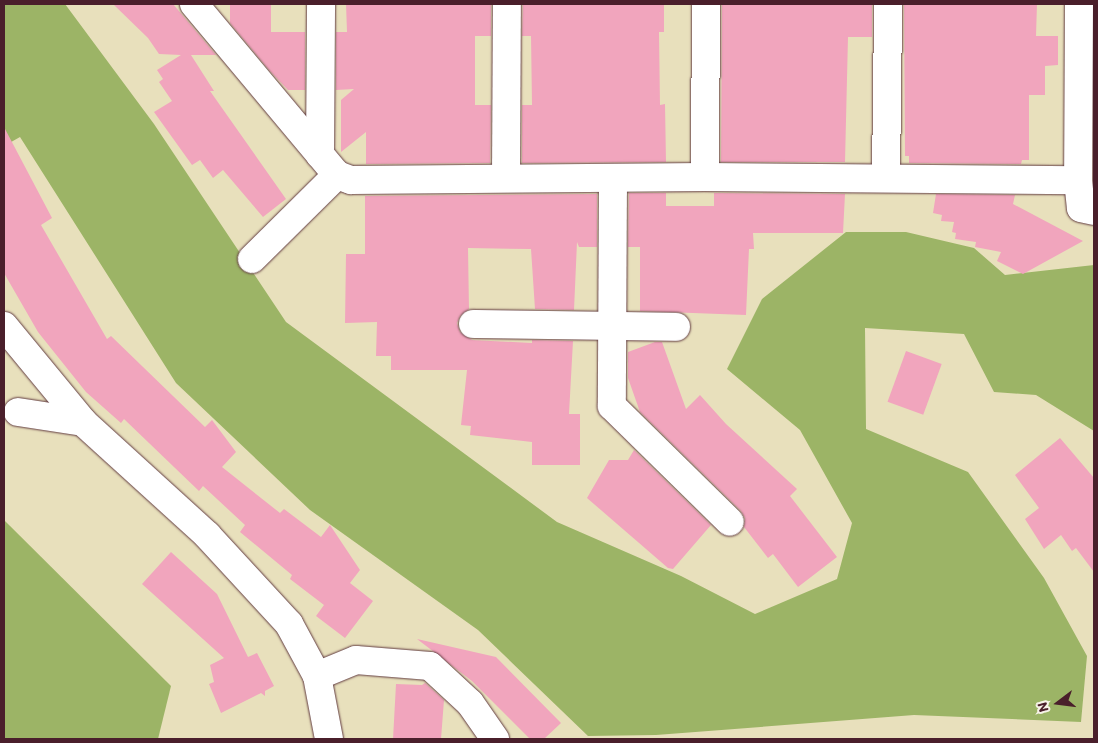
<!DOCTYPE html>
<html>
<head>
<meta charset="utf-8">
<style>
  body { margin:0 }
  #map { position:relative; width:1098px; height:743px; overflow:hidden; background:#e8e0bc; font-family:Itim,sans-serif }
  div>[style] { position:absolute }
  .forest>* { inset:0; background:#9cb466 }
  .building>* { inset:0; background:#f1a5bd; transform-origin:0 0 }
  .roads { filter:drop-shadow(0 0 1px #623c41) drop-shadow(0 0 1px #623c41) }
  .minor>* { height:28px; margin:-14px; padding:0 14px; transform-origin:14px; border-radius:14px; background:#fff }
  .tertiary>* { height:28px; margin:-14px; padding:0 14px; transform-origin:14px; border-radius:14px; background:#fff }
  span { translate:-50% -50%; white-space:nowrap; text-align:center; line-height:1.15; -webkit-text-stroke:4px #f7f3e8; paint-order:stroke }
  .frame { position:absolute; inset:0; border:5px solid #4a1f2b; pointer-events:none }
  .north { position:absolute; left:1033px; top:678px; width:50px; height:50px; -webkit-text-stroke:4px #f7f3e8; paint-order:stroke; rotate:255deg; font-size:14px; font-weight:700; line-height:20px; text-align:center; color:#4a1f2b }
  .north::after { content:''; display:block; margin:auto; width:18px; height:22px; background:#4a1f2b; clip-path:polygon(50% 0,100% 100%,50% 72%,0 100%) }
</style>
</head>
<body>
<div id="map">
  <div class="forest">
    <div style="clip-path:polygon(4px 4px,65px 4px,154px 124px,286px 322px,557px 522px,681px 576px,755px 614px,837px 579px,852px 523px,800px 430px,727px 369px,762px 299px,846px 232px,906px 232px,974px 248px,1005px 275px,1094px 265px,1094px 431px,1036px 395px,994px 392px,964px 334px,865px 328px,866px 429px,968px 472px,1044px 578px,1087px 656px,1081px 722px,914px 715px,656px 735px,588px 736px,478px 630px,310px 510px,176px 383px,20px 137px,4px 146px)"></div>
    <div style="clip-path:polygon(4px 520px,171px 686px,158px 739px,4px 739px)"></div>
  </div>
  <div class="building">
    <div style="clip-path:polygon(113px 4px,173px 4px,216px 55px,191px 55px,214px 91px,210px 91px,286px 199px,263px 217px,223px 170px,213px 178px,200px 160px,192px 165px,154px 112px,172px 101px,159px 82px,163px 79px,157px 70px,181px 55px,159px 54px,148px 38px)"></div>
    <div style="clip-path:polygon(230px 4px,271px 4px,271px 32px,305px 32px,305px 90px,288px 90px,269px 70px,230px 23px)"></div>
    <div style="clip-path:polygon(346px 4px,491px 4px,491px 36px,475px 36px,475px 105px,491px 105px,490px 163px,366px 164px,366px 132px,341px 152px,341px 100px,354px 89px,336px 90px,336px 32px,347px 32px)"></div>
    <div style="clip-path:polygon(523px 4px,664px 4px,664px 32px,659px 32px,660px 105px,665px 104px,666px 162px,522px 163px,522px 105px,532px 105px,531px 36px,522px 36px)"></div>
    <div style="clip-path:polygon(722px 4px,872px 4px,872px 37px,848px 37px,845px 162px,721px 162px)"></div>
    <div style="clip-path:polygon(904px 4px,1037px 4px,1036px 36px,1058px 36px,1058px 65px,1045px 66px,1045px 95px,1029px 95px,1029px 160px,1022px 160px,1021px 164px,909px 163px,909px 156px,905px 156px)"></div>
    <div style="clip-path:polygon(4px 127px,52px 218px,41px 225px,107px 339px,111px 336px,205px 427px,212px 420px,236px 452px,222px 467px,280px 513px,284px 509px,321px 537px,330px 525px,360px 570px,350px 583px,373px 601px,345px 638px,316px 616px,324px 605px,290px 579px,292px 575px,240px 532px,245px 525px,203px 486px,199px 491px,124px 419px,121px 423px,86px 392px,38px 332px,4px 273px)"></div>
    <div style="clip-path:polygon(629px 193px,666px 193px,666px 206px,714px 206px,714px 193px,845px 194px,843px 233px,753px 233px,754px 249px,749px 249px,746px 315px,640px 311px,640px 247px,628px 247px)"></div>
    <div style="clip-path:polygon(597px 194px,597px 247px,579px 247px,577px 242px,574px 310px,535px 309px,531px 249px,468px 248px,469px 309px,460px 316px,457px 323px,460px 332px,472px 340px,532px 343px,532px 340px,573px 341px,569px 414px,580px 414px,580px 465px,532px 465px,532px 442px,470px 435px,471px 426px,461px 425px,467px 370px,391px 370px,391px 356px,376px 356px,377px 322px,345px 323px,346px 254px,365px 254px,365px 196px)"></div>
    <div style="clip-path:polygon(936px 194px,1015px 195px,1013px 204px,1083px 241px,1023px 274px,997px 261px,1001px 252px,975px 247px,976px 242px,955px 239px,956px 233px,952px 232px,954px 222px,941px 221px,942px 215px,933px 213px)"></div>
    <div style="clip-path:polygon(655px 342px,662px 342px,686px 409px,700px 395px,726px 424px,797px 489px,790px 496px,837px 557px,798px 587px,773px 554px,768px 558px,744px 527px,745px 518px,741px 511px,640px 412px,628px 378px,628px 352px)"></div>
    <div style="left:906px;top:351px;width:38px;height:54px;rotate:20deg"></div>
    <div style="clip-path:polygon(1060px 438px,1094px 478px,1094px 572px,1076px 548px,1072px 551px,1061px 535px,1044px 549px,1025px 519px,1039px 508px,1015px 475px)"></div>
    <div style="clip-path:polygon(634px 450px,711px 525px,673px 569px,668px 568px,587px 498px,609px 460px,628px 460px)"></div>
    <div style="clip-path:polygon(171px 552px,217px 594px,248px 657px,257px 653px,274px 686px,265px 691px,265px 696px,261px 693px,221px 713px,209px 684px,214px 682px,210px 665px,224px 658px,142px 584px)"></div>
    <div style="clip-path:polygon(417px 639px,496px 657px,561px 723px,544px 739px,530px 739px,472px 681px)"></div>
    <div style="clip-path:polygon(425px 683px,444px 700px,441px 739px,393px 739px,396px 684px,422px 685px)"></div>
  </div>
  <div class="roads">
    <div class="minor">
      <div style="left:194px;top:4px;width:223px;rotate:50.1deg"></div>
      <div style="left:337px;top:175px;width:15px;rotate:20deg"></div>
      <div style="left:351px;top:180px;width:354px;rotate:-0.5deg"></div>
      <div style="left:705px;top:177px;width:373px;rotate:0.5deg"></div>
      <div style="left:1079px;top:4px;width:176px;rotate:90.3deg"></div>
      <div style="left:1078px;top:180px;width:28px;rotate:84deg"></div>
      <div style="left:1081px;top:208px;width:13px;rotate:13deg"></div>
      <div style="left:320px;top:155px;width:151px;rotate:-89.6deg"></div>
      <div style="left:705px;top:177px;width:173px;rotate:-89.7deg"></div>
      <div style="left:886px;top:177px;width:173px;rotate:-89.3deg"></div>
      <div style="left:506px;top:178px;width:174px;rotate:-89.7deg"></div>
      <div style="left:613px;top:178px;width:228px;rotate:90.3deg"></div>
      <div style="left:612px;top:406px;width:165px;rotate:44.5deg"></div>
      <div style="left:252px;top:259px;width:120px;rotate:-44.7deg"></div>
      <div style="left:473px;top:324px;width:203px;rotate:0.8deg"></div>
      <div style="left:18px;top:412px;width:66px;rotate:8.7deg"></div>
      <div style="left:317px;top:676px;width:42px;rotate:-22.3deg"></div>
      <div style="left:356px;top:660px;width:74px;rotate:4.6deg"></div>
      <div style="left:430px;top:666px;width:54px;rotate:42.8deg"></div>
      <div style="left:470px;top:703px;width:44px;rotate:55.2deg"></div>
    </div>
    <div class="tertiary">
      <div style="left:4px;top:326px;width:124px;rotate:50.5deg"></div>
      <div style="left:83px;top:422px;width:168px;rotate:42.3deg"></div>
      <div style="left:207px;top:535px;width:121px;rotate:47.3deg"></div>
      <div style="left:289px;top:624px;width:59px;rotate:61.7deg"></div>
      <div style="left:317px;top:676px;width:64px;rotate:79.2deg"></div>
    </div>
  </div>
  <div class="frame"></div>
  <div class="north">N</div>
</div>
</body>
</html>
